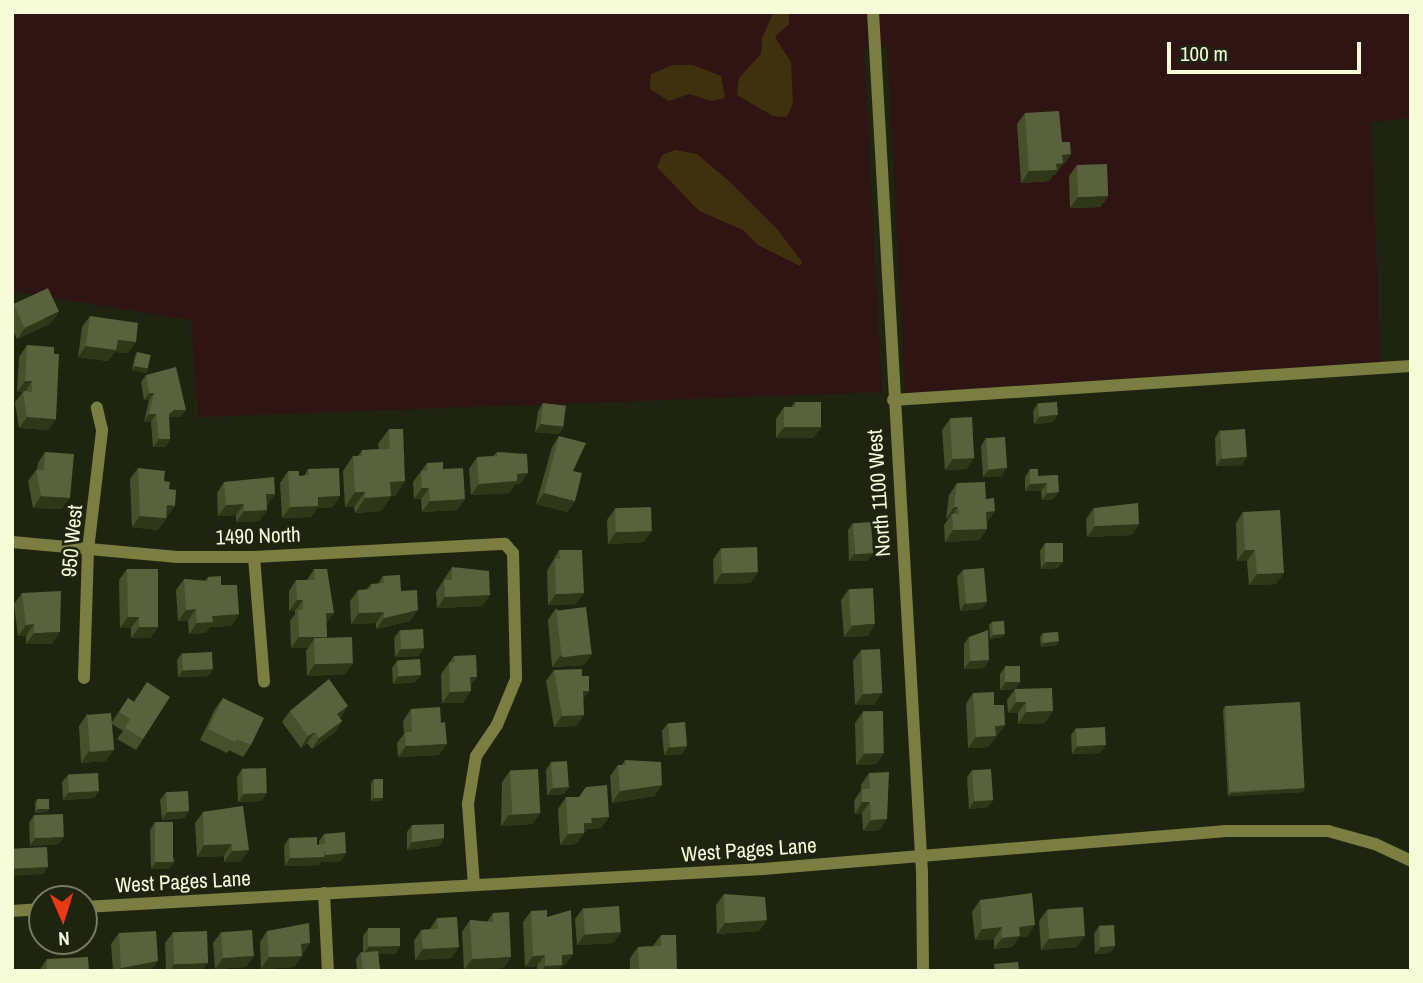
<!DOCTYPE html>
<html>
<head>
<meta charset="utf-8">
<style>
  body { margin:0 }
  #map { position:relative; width:1423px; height:983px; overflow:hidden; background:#1f2411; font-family:"Archivo Narrow",sans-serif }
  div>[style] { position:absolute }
  .green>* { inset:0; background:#2e1514 }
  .water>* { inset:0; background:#3f310e }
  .minor>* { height:12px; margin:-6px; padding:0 6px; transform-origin:6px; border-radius:6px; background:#787f40 }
  .wall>* { inset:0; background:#46502b }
  .shaded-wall>* { inset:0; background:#2f3719 }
  .building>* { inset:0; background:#59623d; transform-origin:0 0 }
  span { translate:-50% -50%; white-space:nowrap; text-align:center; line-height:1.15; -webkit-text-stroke:5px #1f2411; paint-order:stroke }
  .street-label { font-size:21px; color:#f5fcd7 }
  .frame { position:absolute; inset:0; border:14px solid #f5fcd7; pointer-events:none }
  .north { position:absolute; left:28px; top:885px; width:70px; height:70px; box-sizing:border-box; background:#1f2411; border:2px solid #757a60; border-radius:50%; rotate:177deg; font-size:19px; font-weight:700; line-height:28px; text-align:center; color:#f5fcd7 }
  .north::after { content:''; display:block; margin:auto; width:24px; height:32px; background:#ec3813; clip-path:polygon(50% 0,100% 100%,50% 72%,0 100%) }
  .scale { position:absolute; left:1167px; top:42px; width:194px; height:32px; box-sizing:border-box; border:4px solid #f5fcd7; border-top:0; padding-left:9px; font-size:21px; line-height:24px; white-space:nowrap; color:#f5fcd7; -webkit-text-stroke:5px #1f2411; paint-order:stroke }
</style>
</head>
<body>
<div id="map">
  <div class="green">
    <div style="clip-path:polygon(12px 12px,1411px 12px,1411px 118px,1371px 122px,1381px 368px,905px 393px,887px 47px,864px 49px,882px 392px,198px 417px,191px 320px,12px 291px)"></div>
  </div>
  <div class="water">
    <div style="clip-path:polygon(774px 12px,789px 12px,789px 24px,775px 37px,791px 62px,793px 103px,787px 117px,773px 116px,737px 95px,739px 78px,761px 54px,762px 38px)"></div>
    <div style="clip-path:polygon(693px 65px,721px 76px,725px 98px,712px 101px,689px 94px,669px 101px,650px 89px,651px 74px,673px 65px)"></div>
    <div style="clip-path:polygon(675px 150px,697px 154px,729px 181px,777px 229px,802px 262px,800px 266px,758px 245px,743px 230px,699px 211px,657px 167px,662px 155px)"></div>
  </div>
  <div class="minor">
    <div style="left:873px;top:12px;width:861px;rotate:86.74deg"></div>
    <div style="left:922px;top:872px;width:99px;rotate:89.4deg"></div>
    <div style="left:893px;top:400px;width:519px;rotate:-3.76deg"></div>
    <div style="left:12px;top:542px;width:166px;rotate:5.2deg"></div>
    <div style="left:177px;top:557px;width:77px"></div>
    <div style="left:254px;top:557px;width:251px;rotate:-3deg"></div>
    <div style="left:505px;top:544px;width:12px;rotate:48deg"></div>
    <div style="left:513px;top:553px;width:126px;rotate:88.6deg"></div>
    <div style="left:516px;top:679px;width:50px;rotate:112.4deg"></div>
    <div style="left:497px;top:725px;width:37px;rotate:124deg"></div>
    <div style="left:476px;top:756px;width:49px;rotate:99.5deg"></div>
    <div style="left:468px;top:804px;width:81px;rotate:85.8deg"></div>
    <div style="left:254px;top:557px;width:125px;rotate:85.4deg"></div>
    <div style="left:84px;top:678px;width:128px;rotate:-88.2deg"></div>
    <div style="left:88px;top:550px;width:121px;rotate:-83.3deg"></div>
    <div style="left:102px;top:430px;width:23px;rotate:-103deg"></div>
    <div style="left:324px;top:893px;width:78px;rotate:87.1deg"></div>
    <div style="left:84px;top:907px;width:680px;rotate:-3.2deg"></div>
    <div style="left:763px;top:869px;width:465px;rotate:-4.7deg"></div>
    <div style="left:1226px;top:831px;width:102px"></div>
    <div style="left:1328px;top:831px;width:49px;rotate:15.5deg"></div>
    <div style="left:1375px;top:844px;width:40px;rotate:25deg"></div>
    <div style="left:12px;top:911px;width:30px;rotate:-4deg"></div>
  </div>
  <div class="wall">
    <div style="clip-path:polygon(1025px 113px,1062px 142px,1071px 154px,1063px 165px,1062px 165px,1055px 175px,1053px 175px,1049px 181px,1021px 183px,1017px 124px)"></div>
    <div style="clip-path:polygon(1077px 165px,1101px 207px,1070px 208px,1069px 176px)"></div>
    <div style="clip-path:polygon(14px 304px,51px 323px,17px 339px,12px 328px,12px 307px)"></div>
    <div style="clip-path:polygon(90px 316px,128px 353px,115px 352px,108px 361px,78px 357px,82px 327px)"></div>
    <div style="clip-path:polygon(27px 345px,56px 419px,48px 430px,19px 428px,15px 402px,23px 392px,17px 392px,19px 357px)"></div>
    <div style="clip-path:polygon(137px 352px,146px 373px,132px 370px,135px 356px)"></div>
    <div style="clip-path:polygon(146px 375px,181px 417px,169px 417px,170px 439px,165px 447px,153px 447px,151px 422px,144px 422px,149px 400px,144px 400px,141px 382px)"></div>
    <div style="clip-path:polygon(795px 402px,821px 427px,813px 438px,776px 438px,776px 419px,784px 407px,791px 407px)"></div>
    <div style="clip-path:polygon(543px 403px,559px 434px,535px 432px,538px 411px)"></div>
    <div style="clip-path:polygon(1038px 403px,1053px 422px,1034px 424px,1033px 411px)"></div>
    <div style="clip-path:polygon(950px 419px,974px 458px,966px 469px,945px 470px,942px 430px)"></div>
    <div style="clip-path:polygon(389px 429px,405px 481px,395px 496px,391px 496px,381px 511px,355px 513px,354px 507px,345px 507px,343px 471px,353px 456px,358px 456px,362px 450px,379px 449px,378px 444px)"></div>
    <div style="clip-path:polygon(1220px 430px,1242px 465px,1216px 466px,1215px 438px)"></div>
    <div style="clip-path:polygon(559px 436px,573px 471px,575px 501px,567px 512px,536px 504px,552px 447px)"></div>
    <div style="clip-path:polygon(986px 438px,1002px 476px,983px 477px,981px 446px)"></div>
    <div style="clip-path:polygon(45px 452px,62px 509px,33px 508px,28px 481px,36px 470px,37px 470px,38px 463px)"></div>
    <div style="clip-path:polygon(497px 452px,520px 484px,515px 484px,509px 493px,471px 495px,469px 469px,477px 457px,493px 456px)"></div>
    <div style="clip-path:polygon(427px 463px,443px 469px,465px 499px,457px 510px,422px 512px,421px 499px,414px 499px,413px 482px)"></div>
    <div style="clip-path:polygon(138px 468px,164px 481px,167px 517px,158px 530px,132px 527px,130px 479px)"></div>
    <div style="clip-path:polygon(308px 469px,333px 507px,317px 508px,311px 517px,282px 518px,280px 483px,288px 471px,299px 476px,304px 476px)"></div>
    <div style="clip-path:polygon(1030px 469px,1038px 476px,1058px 475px,1053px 500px,1042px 500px,1041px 491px,1025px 491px,1025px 477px)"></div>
    <div style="clip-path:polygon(224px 482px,275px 494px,267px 505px,267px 510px,259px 521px,236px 522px,236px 515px,218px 516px,217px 493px)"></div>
    <div style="clip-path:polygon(957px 483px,995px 511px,987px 522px,987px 529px,979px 540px,945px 542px,944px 525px,949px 518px,946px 519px,949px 495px)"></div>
    <div style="clip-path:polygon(1094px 508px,1139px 524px,1131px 535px,1087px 537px,1086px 519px)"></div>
    <div style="clip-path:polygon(615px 509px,644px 542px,608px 544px,607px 520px)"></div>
    <div style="clip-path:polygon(1243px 512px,1276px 584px,1249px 585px,1247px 561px,1237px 561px,1236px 523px)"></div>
    <div style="clip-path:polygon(853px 523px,873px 553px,867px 561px,849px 561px,848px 530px)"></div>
    <div style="clip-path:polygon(1045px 543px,1058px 568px,1041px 569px,1040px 551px)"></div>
    <div style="clip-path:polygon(721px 548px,758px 572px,750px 583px,714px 584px,713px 560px)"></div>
    <div style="clip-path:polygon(559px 550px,576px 604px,548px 605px,547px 571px)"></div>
    <div style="clip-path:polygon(452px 567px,490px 595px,482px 606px,437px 608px,436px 592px)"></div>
    <div style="clip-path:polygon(127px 569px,158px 627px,150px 638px,131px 638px,131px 628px,120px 628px,119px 580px)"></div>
    <div style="clip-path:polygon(314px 569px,326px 623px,327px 637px,325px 639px,353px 663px,345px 674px,307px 676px,306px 650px,308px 648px,291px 648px,290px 621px,295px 614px,295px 611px,289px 611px,289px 591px,296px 580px,307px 580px)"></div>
    <div style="clip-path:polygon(963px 570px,987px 602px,981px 609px,960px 611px,957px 577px)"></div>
    <div style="clip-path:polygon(383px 576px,401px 591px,410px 621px,376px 629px,376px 623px,351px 624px,350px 601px,358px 590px,366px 590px,371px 584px,378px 584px)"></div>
    <div style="clip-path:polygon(208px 577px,221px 585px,239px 614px,231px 626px,210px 627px,205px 633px,189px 634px,188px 621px,178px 621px,176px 590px,184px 579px,205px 581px)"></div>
    <div style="clip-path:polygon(849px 589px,868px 636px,844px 637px,841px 600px)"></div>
    <div style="clip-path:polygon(22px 593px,52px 644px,26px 644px,26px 636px,18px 636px,14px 604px)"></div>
    <div style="clip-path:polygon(556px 608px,592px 654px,584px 665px,552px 667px,548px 620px)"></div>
    <div style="clip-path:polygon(992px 622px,1005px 634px,1002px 637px,990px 639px,989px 625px)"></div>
    <div style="clip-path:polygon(400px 630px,424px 648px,418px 656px,395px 657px,394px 638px)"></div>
    <div style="clip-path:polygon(1043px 633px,1059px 641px,1057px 645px,1041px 647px,1040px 637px)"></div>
    <div style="clip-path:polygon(969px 637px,989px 660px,984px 668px,964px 669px,964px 644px)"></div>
    <div style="clip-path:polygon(861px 650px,874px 705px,855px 705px,853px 661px)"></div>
    <div style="clip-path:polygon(182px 653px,213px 669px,208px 676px,178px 677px,177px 660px)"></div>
    <div style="clip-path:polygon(454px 656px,471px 686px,463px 703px,442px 703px,441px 674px)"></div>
    <div style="clip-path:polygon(397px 661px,416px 682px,393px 684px,392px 668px)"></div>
    <div style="clip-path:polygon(1005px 667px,1020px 682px,1015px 689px,1045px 723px,1018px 724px,1018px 713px,1008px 713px,1007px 700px,1015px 689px,1000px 690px,1000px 674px)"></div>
    <div style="clip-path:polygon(554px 670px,582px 676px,589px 691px,583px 699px,584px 715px,576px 726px,554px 727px,546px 681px)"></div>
    <div style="clip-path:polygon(147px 682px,143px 739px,136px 750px,117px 739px,123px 731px,112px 724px,106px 761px,81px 763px,79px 726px,87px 714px,112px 722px,128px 698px,134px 702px)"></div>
    <div style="clip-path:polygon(973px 693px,994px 705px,1005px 725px,988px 747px,968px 748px,966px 704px)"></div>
    <div style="clip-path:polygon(223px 698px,251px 745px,243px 757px,229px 750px,227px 753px,200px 740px,215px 709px)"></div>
    <div style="clip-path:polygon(1225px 706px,1303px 792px,1228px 796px,1223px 710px)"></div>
    <div style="clip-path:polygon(411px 709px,439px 755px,398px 757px,397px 743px,404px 734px,403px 721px)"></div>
    <div style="clip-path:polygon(290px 711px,340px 718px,342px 721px,335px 732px,312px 749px,307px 743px,301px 748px,282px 722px)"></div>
    <div style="clip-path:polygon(863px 712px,884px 753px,876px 764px,856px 765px,855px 723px)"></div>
    <div style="clip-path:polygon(668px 723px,687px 746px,682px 754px,664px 755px,662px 731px)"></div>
    <div style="clip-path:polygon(1076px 728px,1100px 753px,1072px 754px,1071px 735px)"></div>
    <div style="clip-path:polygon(625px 760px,662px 785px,654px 796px,612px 803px,610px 776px,618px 765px,622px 765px)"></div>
    <div style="clip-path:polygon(551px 762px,569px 787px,564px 794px,547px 795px,546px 770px)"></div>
    <div style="clip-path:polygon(242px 769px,262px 801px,238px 802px,237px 777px)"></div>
    <div style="clip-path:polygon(972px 770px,993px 800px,988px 807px,969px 809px,967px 777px)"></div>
    <div style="clip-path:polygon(510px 771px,540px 813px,532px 824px,501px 826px,502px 782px)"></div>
    <div style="clip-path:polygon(869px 773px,880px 830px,863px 831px,862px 813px,855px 814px,854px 801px,861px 790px,861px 785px)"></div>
    <div style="clip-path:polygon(68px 775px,99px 791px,94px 798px,63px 800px,62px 782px)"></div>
    <div style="clip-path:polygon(374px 779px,383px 797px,381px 801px,371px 801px,371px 783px)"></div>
    <div style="clip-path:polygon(166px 792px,189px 811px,184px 818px,162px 820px,160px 800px)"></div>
    <div style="clip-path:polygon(566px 797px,609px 817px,601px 828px,587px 829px,576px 844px,560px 845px,558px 809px)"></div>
    <div style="clip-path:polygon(37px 799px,50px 808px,47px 812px,35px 813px,35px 803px)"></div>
    <div style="clip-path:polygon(243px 806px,241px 861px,224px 862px,224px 856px,197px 857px,195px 823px,203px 812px)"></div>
    <div style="clip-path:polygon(34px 815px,59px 844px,30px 846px,29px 823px)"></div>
    <div style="clip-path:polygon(155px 822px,175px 861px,169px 869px,151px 869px,150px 830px)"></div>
    <div style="clip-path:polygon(412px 825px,444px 838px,439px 846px,407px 850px,407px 832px)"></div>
    <div style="clip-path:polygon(324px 834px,341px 861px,321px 862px,319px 865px,285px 866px,284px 846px,289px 838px,319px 845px,319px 841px)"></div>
    <div style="clip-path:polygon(724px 894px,767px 920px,759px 931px,717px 934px,716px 905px)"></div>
    <div style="clip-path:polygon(980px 900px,1027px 937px,1019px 937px,1012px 947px,994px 949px,994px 939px,975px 940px,972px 912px)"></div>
    <div style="clip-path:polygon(583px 908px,621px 932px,613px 943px,577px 945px,575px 919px)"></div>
    <div style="clip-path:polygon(1047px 910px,1077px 947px,1041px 950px,1039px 921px)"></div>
    <div style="clip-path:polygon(531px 911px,547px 917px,573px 954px,565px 965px,562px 966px,558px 971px,537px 971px,537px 966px,525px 967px,523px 922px)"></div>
    <div style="clip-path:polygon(493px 913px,504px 968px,464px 970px,462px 932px,470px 920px,487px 922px)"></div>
    <div style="clip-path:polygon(437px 918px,459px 947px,451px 958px,415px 960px,414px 941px,421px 930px,430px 929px)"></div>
    <div style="clip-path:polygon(1099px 926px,1115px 946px,1110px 953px,1095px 954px,1094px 934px)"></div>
    <div style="clip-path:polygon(368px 929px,400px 946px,395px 954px,378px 954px,380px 971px,357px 971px,356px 959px,361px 952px,363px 952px,363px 936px)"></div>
    <div style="clip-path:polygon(267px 931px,303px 954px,294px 967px,261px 969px,260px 942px)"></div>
    <div style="clip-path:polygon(173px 932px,202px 971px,166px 971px,165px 943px)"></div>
    <div style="clip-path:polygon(221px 932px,246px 967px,215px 969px,213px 943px)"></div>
    <div style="clip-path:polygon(119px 933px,151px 971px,113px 971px,111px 944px)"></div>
    <div style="clip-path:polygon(661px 935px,677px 971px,630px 971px,630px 958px,638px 947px,653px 946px)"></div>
    <div style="clip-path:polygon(47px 959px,89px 971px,39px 971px)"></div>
  </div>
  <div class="shaded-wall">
    <div style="clip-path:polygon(1071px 154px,1063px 165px,1062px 165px,1055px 175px,1053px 175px,1049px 181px,1021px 183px,1029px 171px,1062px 155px)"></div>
    <div style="clip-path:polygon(1108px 196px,1101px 207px,1070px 208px,1078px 197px)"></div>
    <div style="clip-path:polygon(59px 312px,51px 323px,17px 339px,25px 328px)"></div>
    <div style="clip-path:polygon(118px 340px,136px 342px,128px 353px,115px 352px,108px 361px,78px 357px,86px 346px)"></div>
    <div style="clip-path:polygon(135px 366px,149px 369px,146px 373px,132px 370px)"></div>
    <div style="clip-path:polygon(25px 381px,32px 381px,25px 392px,17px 392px)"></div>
    <div style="clip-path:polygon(149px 393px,154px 393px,149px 400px,144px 400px)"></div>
    <div style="clip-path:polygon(174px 410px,186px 410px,181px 417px,169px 417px,169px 414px)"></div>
    <div style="clip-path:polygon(149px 414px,156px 414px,151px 422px,144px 422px)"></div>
    <div style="clip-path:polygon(1058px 415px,1053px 422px,1034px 424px,1039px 417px)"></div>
    <div style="clip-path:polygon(27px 417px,56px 419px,48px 430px,19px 428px)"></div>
    <div style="clip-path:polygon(541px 424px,564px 427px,559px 434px,535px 432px)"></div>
    <div style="clip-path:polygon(784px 427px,821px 427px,813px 438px,776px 438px)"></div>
    <div style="clip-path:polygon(159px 439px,170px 439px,165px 447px,153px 447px)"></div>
    <div style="clip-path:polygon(1247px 457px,1242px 465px,1216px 466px,1221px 459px)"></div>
    <div style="clip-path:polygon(974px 458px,966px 469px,945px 470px,953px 459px)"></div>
    <div style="clip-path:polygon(1007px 468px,1002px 476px,983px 477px,988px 470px)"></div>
    <div style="clip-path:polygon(528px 473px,520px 484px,515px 484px,509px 493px,471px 495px,479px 484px,517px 474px)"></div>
    <div style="clip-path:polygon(405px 481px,395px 496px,380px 497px,390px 482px)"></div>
    <div style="clip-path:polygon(1047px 483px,1041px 491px,1025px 491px,1030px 484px)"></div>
    <div style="clip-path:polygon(422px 488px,429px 488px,421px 499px,414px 499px)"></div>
    <div style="clip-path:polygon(355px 492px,365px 492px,354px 507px,345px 507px)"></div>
    <div style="clip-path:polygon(1059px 492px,1053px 500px,1042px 500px,1047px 493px)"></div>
    <div style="clip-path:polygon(544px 493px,575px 501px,567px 512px,536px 504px)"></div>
    <div style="clip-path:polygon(266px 494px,275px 494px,267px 505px,258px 505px)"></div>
    <div style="clip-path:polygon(41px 496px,70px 498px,62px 509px,33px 508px)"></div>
    <div style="clip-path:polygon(340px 496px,333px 507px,317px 508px,311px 517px,282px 518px,290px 507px,318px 497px)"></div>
    <div style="clip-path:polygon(391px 496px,381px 511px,355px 513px,365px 498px)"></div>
    <div style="clip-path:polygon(465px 499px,457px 510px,422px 512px,430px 501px)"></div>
    <div style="clip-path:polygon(244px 504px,236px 515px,218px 516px,226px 505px)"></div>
    <div style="clip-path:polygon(167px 505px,175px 506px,167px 517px,160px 516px)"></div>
    <div style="clip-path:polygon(954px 507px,958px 507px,952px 515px,952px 514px,949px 518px,946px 519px)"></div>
    <div style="clip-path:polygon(267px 510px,259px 521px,236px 522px,244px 511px)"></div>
    <div style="clip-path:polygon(995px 511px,987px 522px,978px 523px,986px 512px)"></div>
    <div style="clip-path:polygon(140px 516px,166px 518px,158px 530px,132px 527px)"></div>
    <div style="clip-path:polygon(1139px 524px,1131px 535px,1087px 537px,1095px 526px)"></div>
    <div style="clip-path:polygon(987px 529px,979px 540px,945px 542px,953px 530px)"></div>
    <div style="clip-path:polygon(652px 531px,644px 542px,608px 544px,616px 532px)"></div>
    <div style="clip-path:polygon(1245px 550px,1255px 550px,1247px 561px,1237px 561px)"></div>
    <div style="clip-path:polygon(873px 553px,867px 561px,849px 561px,854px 554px)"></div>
    <div style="clip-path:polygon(1064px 561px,1058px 568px,1041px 569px,1046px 562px)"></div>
    <div style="clip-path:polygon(758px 572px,750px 583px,714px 584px,722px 573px)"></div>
    <div style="clip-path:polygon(1284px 573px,1276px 584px,1249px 585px,1257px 574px)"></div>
    <div style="clip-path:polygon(584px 593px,576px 604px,548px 605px,556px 594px)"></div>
    <div style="clip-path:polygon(490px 595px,482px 606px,437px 608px,445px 597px)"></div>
    <div style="clip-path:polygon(297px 600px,303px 600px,295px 611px,289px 611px)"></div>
    <div style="clip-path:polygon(987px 602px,981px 609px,960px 611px,965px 603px)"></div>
    <div style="clip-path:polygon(196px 609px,188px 621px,178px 621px,186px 610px)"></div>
    <div style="clip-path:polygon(418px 610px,410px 621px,376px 629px,384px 618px)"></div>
    <div style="clip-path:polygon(384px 612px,376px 623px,351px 624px,359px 613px)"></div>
    <div style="clip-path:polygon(326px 613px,334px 613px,326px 624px)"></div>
    <div style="clip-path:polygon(239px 614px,231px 626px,210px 627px,205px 633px,189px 634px,197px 623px,212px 616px)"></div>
    <div style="clip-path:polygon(128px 617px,139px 617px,131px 628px,120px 628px)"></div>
    <div style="clip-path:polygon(34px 624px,26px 636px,18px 636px,26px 625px)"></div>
    <div style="clip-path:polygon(875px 624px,868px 636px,844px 637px,852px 626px)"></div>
    <div style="clip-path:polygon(139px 627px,158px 627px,150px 638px,131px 638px)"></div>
    <div style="clip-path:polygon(60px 632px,52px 644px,26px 644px,34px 633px)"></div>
    <div style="clip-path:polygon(1005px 634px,1002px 637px,990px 639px,993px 635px)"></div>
    <div style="clip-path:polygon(299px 637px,327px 637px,319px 648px,314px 639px,308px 648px,291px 648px)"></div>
    <div style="clip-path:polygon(1059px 641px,1057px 645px,1041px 647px,1043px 643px)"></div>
    <div style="clip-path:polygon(424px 648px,418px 656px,395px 657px,401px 649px)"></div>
    <div style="clip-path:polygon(592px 654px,584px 665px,552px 667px,560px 656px)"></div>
    <div style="clip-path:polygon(989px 660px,984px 668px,964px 669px,970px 661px)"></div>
    <div style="clip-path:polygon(353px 663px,345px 674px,307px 676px,315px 664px)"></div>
    <div style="clip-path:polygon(213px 669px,208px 676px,178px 677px,183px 670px)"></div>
    <div style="clip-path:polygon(421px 675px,416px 682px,393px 684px,398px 676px)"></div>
    <div style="clip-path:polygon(470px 677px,477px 677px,469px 688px)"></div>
    <div style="clip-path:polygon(1006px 682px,1020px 682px,1015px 689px,1000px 690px)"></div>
    <div style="clip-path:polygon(471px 691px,463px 703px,442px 703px,450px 692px)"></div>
    <div style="clip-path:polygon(583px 691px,589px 691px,581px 702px)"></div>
    <div style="clip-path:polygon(882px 693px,874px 705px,855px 705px,863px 694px)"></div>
    <div style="clip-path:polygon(1016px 702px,1026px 702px,1018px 713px,1008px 713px)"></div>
    <div style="clip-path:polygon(348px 706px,341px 717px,329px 725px,337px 714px)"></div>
    <div style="clip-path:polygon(1053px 711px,1045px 723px,1018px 724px,1026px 712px)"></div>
    <div style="clip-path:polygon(584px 715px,576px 726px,554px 727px,562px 716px)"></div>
    <div style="clip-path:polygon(342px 721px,335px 732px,312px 749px,319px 738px)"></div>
    <div style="clip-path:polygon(1005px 725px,988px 747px,968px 748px,976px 737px,995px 726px)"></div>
    <div style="clip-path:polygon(315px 732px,307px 743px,301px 748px,308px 736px)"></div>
    <div style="clip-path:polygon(447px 744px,439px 755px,398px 757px,406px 746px)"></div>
    <div style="clip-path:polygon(1106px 745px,1100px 753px,1072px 754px,1077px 746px)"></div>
    <div style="clip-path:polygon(687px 746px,682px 754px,664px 755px,669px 747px)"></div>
    <div style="clip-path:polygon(114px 750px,106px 761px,81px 763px,89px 751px)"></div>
    <div style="clip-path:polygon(884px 753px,876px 764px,856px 765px,864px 754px)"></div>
    <div style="clip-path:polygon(662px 785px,654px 796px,612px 803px,620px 791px)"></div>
    <div style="clip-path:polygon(569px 787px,564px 794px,547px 795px,553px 788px)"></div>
    <div style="clip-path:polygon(1305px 788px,1303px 792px,1228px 796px,1231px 793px)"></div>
    <div style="clip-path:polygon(99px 791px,94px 798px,63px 800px,69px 792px)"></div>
    <div style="clip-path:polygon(267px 793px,262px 801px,238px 802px,244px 794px)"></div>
    <div style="clip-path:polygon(383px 797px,381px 801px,371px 801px,374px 798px)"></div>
    <div style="clip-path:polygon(993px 800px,988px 807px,969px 809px,974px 801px)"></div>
    <div style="clip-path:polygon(862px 802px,870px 802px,862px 813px,855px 814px)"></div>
    <div style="clip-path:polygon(50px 808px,47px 812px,35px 813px,38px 809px)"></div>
    <div style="clip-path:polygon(189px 811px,184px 818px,162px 820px,167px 812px)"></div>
    <div style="clip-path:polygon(540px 813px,532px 824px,501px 826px,509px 815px)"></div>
    <div style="clip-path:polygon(609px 817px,601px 828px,587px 829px,576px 844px,560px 845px,568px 834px,591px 818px)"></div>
    <div style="clip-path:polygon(887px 819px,880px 830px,863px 831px,871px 820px)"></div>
    <div style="clip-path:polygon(64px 837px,59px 844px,30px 846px,35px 838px)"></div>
    <div style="clip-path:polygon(444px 838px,439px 846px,407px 850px,412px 842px)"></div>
    <div style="clip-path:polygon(232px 844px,224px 856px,197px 857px,204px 845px)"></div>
    <div style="clip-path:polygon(249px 850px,241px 861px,224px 862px,232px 851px)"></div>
    <div style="clip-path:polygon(346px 853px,341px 861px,321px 862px,319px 865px,285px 866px,290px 858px,324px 857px,326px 855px)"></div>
    <div style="clip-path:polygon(175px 861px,169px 869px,151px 869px,156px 862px)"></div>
    <div style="clip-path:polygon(48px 867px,43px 874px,12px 876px,13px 869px)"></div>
    <div style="clip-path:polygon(767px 920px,759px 931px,717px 934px,725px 923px)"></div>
    <div style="clip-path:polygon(1035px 925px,1027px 937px,1019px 937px,1012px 947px,994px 949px,1002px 938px,1019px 927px)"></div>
    <div style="clip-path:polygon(1002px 927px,994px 939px,975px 940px,982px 929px)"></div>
    <div style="clip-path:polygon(621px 932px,613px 943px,577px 945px,585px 934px)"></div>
    <div style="clip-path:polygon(1085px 936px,1077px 947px,1041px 950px,1049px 939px)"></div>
    <div style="clip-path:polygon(310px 943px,303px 954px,293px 955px,301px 944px)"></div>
    <div style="clip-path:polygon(400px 946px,395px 954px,363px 954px,369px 947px)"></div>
    <div style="clip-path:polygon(1115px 946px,1110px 953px,1095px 954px,1101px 947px)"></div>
    <div style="clip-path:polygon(459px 947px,451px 958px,415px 960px,423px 949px)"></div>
    <div style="clip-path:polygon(573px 954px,565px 965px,562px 966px,558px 971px,542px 971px,545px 966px,562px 955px)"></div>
    <div style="clip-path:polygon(545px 955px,537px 966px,525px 967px,533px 956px)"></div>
    <div style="clip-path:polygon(254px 956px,246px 967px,215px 969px,223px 958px)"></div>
    <div style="clip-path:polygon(302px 956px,294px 967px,261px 969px,269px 957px)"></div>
    <div style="clip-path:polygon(511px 957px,504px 968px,464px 970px,472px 959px)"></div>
    <div style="clip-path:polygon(158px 961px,151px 971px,119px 971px,121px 968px)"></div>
    <div style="clip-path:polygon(208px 963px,202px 971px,170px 971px,174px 964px)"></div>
  </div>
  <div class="building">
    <div style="clip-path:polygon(1059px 111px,1062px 142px,1070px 142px,1071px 154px,1062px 155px,1063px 163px,1056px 164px,1057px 170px,1029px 171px,1025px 113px)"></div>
    <div style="left:1107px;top:164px;width:32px;height:30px;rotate:88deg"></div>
    <div style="left:48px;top:288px;width:26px;height:38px;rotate:65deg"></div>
    <div style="clip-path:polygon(90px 316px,138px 323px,136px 342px,118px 340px,116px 350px,86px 346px)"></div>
    <div style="clip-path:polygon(27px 345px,54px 347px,54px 354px,59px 354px,56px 419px,27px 417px,23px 391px,32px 392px,32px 381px,25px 381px)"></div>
    <div style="left:137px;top:352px;width:14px;height:14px;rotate:12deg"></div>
    <div style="clip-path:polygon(176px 367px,186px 410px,174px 410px,169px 414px,170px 439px,159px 439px,156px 414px,149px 414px,154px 393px,149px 393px,146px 375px)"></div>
    <div style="clip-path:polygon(795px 402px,821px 402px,821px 427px,784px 427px,784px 407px,795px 407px)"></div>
    <div style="left:1057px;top:402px;width:13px;height:19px;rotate:86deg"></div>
    <div style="left:543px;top:403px;width:23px;height:21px;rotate:7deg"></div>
    <div style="left:972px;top:417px;width:41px;height:22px;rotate:87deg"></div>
    <div style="clip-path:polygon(389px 429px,403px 429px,405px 481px,390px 482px,391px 496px,365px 498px,365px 492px,355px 492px,353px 456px,362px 456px,362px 450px,390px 449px)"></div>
    <div style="left:1245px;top:429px;width:28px;height:25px;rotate:86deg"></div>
    <div style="clip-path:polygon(559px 436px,586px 443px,573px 471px,582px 473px,575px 501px,544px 493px)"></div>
    <div style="left:1005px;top:437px;width:31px;height:19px;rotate:86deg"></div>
    <div style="clip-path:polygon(45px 452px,74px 454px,70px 498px,41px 496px,36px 470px,44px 470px)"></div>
    <div style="clip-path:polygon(497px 452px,527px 454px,528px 473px,517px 474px,517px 481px,479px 484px,477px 457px,497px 456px)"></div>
    <div style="clip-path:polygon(443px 462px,443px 469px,463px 468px,465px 499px,430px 501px,429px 488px,422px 488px,421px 471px,427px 471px,427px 463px)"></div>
    <div style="clip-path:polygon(138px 468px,165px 471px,164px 481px,170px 482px,169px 489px,176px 490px,175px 506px,167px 505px,166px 518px,140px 516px)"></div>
    <div style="clip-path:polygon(339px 468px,340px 496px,318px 497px,318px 506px,290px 507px,288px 471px,299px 471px,299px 476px,309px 475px,308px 469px)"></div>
    <div style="clip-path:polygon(1030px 469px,1038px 469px,1038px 476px,1058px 475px,1059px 492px,1047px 493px,1047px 483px,1030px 484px)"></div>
    <div style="clip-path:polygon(274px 477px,275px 494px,266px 494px,267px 510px,244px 511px,244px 504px,226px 505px,224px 482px)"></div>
    <div style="clip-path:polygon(985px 482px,986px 499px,994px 498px,995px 511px,986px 512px,987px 529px,953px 530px,952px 514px,959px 514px,958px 507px,954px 507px,957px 483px)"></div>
    <div style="clip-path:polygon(1138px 503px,1139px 524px,1095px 526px,1094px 508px)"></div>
    <div style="left:651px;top:507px;width:24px;height:36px;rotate:88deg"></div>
    <div style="clip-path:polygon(1280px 510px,1284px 573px,1257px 574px,1255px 550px,1245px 550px,1243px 512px)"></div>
    <div style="left:871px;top:522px;width:31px;height:18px;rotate:86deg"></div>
    <div style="left:1045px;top:543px;width:18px;height:19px"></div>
    <div style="left:757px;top:547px;width:25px;height:36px;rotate:88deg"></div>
    <div style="clip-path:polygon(559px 550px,582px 550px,584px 593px,556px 594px,555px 559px,560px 559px)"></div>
    <div style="clip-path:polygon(452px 567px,489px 571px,490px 595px,445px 597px,444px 580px,452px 580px)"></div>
    <div style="left:984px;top:568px;width:34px;height:21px;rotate:85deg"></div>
    <div style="clip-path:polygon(127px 569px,158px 569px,158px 627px,139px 627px,139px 617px,128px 617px)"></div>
    <div style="clip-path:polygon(314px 569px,327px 569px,334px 613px,326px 613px,327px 637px,299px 637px,298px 610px,303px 610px,303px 600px,297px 600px,296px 580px,315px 580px)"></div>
    <div style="clip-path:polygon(400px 575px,401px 591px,417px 590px,418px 610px,384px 618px,384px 612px,359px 613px,358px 590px,371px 589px,371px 584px,384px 583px,383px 576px)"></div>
    <div style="clip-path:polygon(221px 576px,221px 585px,237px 585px,239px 614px,212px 616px,213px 622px,197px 623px,196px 609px,186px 610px,184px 579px,208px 581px,208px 577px)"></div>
    <div style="left:873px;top:588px;width:36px;height:24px;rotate:87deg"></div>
    <div style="clip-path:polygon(61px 591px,60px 632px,34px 633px,34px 624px,26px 625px,22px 593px)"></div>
    <div style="left:586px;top:607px;width:47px;height:30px;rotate:83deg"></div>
    <div style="left:1004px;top:621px;width:13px;height:12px;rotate:86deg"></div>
    <div style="left:423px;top:629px;width:19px;height:23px;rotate:87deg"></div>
    <div style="clip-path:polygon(988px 630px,989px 660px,970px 661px,969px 637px)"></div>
    <div style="clip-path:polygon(1058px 632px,1059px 641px,1043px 643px,1043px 633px)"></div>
    <div style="left:352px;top:637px;width:26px;height:38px;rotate:88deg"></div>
    <div style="left:880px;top:649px;width:44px;height:19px;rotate:87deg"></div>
    <div style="left:212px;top:652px;width:17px;height:30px;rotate:87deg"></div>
    <div style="clip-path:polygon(476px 655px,477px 677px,470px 677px,471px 691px,450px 692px,449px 663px,455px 662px,454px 656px)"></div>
    <div style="left:420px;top:659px;width:16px;height:23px;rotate:86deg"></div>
    <div style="left:1020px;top:666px;width:16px;height:15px;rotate:90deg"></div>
    <div style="clip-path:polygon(582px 669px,582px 676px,589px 676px,589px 691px,583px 691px,584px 715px,562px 716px,554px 670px)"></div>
    <div style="clip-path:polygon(329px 679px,348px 706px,337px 714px,342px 721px,319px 738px,315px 732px,308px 736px,290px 711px)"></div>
    <div style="clip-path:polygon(147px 682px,170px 697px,143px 739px,125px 728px,130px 719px,119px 712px,128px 698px,134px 702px)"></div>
    <div style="clip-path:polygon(1052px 688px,1053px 711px,1026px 712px,1026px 702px,1016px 702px,1015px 689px)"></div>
    <div style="clip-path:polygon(994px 692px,994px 705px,1004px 705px,1005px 725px,995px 726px,996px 736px,976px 737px,973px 693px)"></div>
    <div style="clip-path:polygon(223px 698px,264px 718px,251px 745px,237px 739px,235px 742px,208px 729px)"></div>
    <div style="left:1300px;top:702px;width:86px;height:75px;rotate:87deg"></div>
    <div style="clip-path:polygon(440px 707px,441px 723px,445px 722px,447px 744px,406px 746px,405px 732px,412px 732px,411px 709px)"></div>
    <div style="left:883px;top:711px;width:42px;height:20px;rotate:89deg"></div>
    <div style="left:111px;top:713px;width:37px;height:24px;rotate:85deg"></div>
    <div style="left:685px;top:722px;width:24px;height:17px;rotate:85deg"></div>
    <div style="left:1105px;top:727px;width:18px;height:29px;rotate:87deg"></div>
    <div style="clip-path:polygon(625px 760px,661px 762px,662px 785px,620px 791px,618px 765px,626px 765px)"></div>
    <div style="left:567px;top:761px;width:26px;height:16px;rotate:86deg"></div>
    <div style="left:266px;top:768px;width:25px;height:24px;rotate:88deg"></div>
    <div style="left:538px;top:769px;width:44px;height:28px;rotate:87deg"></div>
    <div style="left:991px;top:769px;width:31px;height:19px;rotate:86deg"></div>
    <div style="clip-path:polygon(889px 772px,887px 819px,871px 820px,870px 802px,862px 802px,862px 789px,870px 789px,869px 773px)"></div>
    <div style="left:98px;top:773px;width:18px;height:30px;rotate:87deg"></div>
    <div style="left:374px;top:779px;width:9px;height:19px"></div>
    <div style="clip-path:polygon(607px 785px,609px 817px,591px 818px,592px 823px,584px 823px,584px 833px,568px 834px,566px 797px,579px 797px,586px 787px)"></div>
    <div style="left:188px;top:791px;width:20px;height:22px;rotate:87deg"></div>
    <div style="left:37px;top:799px;width:12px;height:10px"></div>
    <div style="clip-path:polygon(243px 806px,249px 850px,232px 851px,232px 844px,204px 845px,203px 812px)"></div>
    <div style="left:63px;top:814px;width:23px;height:29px;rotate:88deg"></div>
    <div style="left:155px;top:822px;width:18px;height:40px"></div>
    <div style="clip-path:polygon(444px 824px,444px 838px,412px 842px,412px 825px)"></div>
    <div style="clip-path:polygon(345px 832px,346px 853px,326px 855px,324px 850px,324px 857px,290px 858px,289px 838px,317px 837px,317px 845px,325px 844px,324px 834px)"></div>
    <div style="left:47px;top:847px;width:20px;height:35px;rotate:87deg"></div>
    <div style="clip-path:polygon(1032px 893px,1035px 925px,1019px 927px,1020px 936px,1002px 938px,1002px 927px,982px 929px,980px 900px)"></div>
    <div style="clip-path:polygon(724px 894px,765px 897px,767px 920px,725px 923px)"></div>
    <div style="left:619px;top:906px;width:26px;height:36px;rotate:86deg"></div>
    <div style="left:1083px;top:907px;width:29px;height:36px;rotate:86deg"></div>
    <div style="clip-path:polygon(547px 910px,547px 917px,571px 910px,573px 954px,562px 955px,562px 965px,545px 966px,545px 955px,533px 956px,531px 911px)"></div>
    <div style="clip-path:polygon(509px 912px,511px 957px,472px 959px,470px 920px,493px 922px,493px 913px)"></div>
    <div style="clip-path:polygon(457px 917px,459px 947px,423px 949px,421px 930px,438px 929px,437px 918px)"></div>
    <div style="clip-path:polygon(309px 923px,310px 943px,301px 944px,302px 956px,269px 957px,267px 931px)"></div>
    <div style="left:1114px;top:925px;width:21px;height:15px;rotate:87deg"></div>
    <div style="left:400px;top:928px;width:18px;height:32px;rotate:90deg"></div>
    <div style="left:252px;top:930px;width:26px;height:31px;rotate:86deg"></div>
    <div style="clip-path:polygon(156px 931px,158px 961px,121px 968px,119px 933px)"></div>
    <div style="left:207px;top:931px;width:32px;height:34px;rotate:88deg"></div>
    <div style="clip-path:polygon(661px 935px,676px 935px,677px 971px,639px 971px,638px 947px,661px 946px)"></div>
    <div style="left:378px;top:951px;width:20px;height:17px;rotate:84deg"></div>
    <div style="clip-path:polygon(88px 957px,89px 971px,47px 971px,47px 959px)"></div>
    <div style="clip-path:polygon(1018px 962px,1019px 971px,995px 971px,994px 964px)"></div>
  </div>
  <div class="street-label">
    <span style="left:879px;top:493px;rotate:-94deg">North 1100 West</span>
    <span style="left:258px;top:536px;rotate:-2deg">1490 North</span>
    <span style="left:72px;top:541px;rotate:-85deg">950 West</span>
    <span style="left:749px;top:850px;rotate:-4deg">West Pages Lane</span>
    <span style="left:183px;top:882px;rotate:-3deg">West Pages Lane</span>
  </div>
  <div class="frame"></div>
  <div class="north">N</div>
  <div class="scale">100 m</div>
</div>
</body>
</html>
